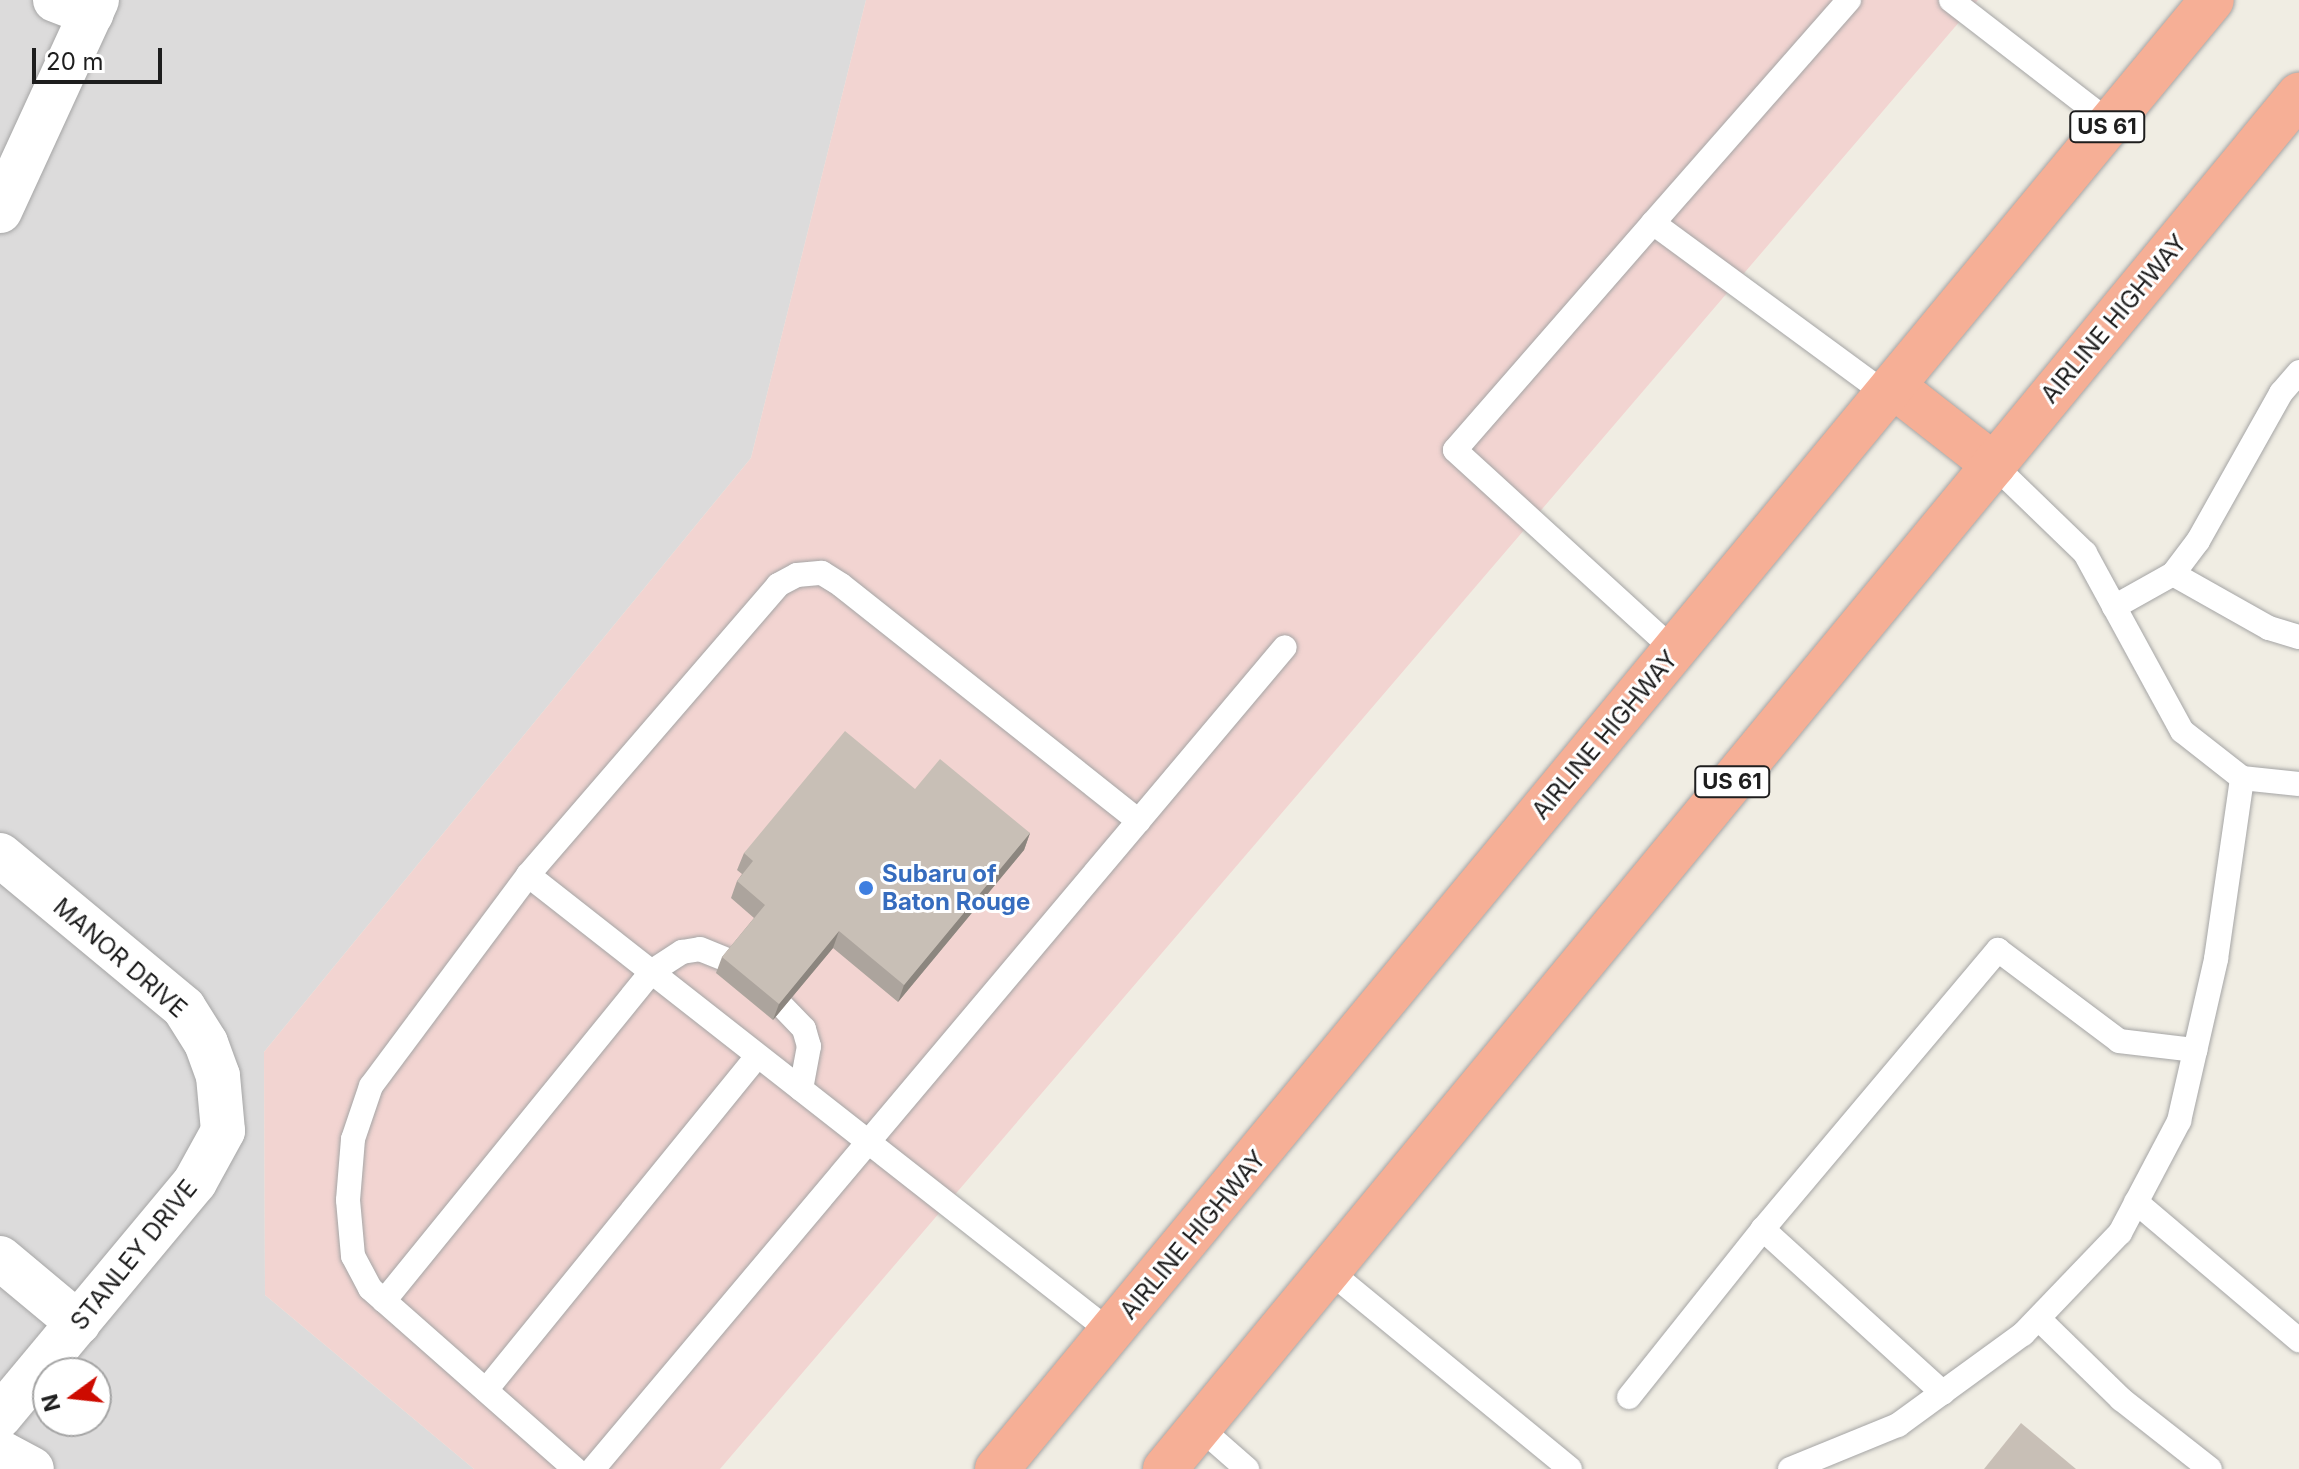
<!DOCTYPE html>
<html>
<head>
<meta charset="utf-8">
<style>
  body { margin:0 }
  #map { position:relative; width:2299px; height:1469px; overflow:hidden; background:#f0ede3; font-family:Inter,sans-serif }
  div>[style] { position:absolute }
  .residential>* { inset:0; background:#dcdbdb }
  .commercial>* { inset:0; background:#f2d4d1 }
  .roads { filter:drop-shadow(0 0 2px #a5a5a5) drop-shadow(0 0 2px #a5a5a5) }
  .service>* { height:24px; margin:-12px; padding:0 12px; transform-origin:12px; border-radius:12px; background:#fff }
  .minor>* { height:44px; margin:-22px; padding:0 22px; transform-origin:22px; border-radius:22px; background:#fff }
  .trunk>* { height:44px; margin:-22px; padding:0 22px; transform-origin:22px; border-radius:22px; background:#f6af96 }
  .wall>* { inset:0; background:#aca49d }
  .shaded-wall>* { inset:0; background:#8c867f }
  .building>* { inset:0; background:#c8bfb6 }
  .dots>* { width:22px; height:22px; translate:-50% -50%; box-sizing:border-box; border:4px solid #fff; border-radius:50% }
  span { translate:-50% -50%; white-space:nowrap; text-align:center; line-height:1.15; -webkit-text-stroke:6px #fff; paint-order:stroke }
  .shield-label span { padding:2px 6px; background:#fff; border:2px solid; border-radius:6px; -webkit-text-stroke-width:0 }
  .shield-label { font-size:22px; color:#1e1e1e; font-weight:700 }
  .street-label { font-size:24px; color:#1e1e1e }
  .shop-label { font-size:24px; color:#366cbe; font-weight:700 }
  .left { translate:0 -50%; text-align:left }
  .north { position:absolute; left:32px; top:1357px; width:80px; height:80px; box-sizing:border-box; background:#fff; border:2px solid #a5a5a5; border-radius:50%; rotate:255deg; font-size:22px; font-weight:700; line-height:32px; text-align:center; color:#1e1e1e }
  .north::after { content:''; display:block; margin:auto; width:28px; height:36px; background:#cd0b00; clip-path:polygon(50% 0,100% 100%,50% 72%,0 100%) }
  .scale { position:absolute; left:32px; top:48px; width:130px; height:36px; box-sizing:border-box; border:4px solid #1e1e1e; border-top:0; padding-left:10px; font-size:24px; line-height:28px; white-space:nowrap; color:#1e1e1e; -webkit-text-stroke:6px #fff; paint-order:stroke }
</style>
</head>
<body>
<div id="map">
  <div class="residential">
    <div style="clip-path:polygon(evenodd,0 0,866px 0,751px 458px,264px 1052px,265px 1295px,474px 1469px,0 1469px,0 0,48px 1373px,96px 1373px,96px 1421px,48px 1421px,48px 1373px)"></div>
  </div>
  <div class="commercial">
    <div style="clip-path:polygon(866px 0,1978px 0,720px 1469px,474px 1469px,265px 1295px,264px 1052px,751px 458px)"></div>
  </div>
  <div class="roads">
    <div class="service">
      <div style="left:1951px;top:0;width:201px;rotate:37.7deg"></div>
      <div style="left:1653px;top:223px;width:297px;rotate:-48.7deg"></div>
      <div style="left:2173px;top:574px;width:110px;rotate:29.4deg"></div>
      <div style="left:2269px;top:628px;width:31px;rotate:17deg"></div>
      <div style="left:2114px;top:607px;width:68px;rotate:-29.2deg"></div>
      <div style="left:2173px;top:574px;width:41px;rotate:-52.9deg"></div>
      <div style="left:2198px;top:541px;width:170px;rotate:-60.7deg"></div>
      <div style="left:2281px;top:393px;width:28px;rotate:-49deg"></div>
      <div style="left:1675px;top:651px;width:298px;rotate:-137.6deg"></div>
      <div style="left:1455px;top:450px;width:301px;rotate:-48.9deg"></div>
      <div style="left:1653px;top:223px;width:290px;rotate:36.3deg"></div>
      <div style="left:2242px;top:778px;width:57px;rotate:6deg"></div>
      <div style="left:528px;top:875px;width:742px;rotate:38.11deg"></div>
      <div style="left:783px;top:1007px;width:30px;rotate:46deg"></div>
      <div style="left:804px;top:1029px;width:18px;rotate:74deg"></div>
      <div style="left:809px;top:1046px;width:44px;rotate:100.5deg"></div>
      <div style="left:2136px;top:1202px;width:214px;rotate:40.3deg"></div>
      <div style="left:1328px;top:1270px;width:313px;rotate:39.4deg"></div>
      <div style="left:384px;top:1301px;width:424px;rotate:-50.9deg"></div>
      <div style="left:651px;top:972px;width:37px;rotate:-33deg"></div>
      <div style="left:682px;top:952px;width:18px;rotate:-9deg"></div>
      <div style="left:700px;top:949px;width:29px;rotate:22deg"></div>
      <div style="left:2039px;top:1319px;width:115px;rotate:44.3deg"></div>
      <div style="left:2121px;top:1399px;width:113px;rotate:38.2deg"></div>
      <div style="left:486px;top:1390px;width:430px;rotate:-50.9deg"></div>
      <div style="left:1943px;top:1393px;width:244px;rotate:-137.7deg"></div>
      <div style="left:1763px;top:1229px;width:365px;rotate:-49.9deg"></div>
      <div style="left:1998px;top:950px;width:151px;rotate:36.9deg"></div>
      <div style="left:2119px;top:1041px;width:77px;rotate:6.8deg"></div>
      <div style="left:1629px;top:1397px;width:215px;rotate:-51.4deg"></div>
      <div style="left:1199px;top:1427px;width:64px;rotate:41.2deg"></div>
      <div style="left:575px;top:1469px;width:273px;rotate:-138.6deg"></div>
      <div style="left:370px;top:1288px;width:36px;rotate:-118deg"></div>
      <div style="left:353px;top:1256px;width:56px;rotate:-95.1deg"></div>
      <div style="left:348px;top:1200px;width:61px;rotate:-85.3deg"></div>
      <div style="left:353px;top:1139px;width:56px;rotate:-71.2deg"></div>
      <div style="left:371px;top:1086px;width:263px;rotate:-53.3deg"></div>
      <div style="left:528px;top:875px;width:383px;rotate:-49.2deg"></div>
      <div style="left:778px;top:585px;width:21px;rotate:-28deg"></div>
      <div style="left:797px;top:575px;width:25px;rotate:-5deg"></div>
      <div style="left:822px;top:573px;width:22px;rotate:32deg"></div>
      <div style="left:841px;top:585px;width:380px;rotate:38.4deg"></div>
      <div style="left:593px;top:1469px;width:1074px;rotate:-49.91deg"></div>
      <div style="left:1790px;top:1469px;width:117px;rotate:-22.2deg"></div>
      <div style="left:1898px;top:1425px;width:155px;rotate:-36.1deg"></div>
      <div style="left:2023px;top:1334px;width:140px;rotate:-46.2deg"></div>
      <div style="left:2120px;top:1233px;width:127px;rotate:-62.2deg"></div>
      <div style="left:2179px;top:1121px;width:166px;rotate:-77.1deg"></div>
      <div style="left:2216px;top:959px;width:183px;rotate:-81.8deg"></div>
      <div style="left:2242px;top:778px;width:76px;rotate:-141.9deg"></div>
      <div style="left:2182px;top:731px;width:203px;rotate:-118.6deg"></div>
      <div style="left:2085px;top:553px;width:127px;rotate:-136deg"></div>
    </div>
    <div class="minor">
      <div style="left:55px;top:0;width:39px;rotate:21deg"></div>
      <div style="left:0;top:211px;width:232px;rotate:-65.3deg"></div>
      <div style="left:0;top:855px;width:239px;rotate:39.7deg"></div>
      <div style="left:184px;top:1008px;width:41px;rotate:57.8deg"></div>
      <div style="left:206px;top:1043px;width:35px;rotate:70deg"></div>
      <div style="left:218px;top:1076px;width:55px;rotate:84.8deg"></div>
      <div style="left:223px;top:1131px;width:58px;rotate:118.8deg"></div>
      <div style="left:195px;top:1182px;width:305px;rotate:129.8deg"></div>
      <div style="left:0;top:1258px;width:102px;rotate:39.8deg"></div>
      <div style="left:0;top:1452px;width:36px;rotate:28deg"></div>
    </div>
    <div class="trunk">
      <div style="left:1893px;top:386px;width:128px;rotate:38deg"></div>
      <div style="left:997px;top:1469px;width:1906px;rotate:-50.41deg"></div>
      <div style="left:1165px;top:1469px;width:1782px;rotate:-50.47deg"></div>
    </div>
  </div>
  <div class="wall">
    <div style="clip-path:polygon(915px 789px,1030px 833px,1024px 850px,898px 1002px,833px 948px,773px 1020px,716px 973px,722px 957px,754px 918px,731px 898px,737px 881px,742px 874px,737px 870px,744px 853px)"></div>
  </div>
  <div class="shaded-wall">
    <div style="clip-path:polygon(1030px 833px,1024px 850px,898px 1002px,904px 985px)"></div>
    <div style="clip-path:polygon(839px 931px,833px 948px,773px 1020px,779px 1004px)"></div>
  </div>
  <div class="building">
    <div style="clip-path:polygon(845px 731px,915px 789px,940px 759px,1030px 833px,904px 985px,839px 931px,779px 1004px,722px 957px,765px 905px,737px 881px,753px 861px,744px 853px)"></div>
    <div style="clip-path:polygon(2021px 1423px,2076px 1469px,1984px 1469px)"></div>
  </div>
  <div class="dots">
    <div style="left:866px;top:888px;background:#3f7fe0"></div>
  </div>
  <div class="shield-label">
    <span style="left:2107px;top:127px">US 61</span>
    <span style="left:1732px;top:782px">US 61</span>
  </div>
  <div class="street-label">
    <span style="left:2114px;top:319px;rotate:-50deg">AIRLINE HIGHWAY</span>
    <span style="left:1605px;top:735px;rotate:-50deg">AIRLINE HIGHWAY</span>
    <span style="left:120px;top:958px;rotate:41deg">MANOR DRIVE</span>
    <span style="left:1193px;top:1235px;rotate:-50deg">AIRLINE HIGHWAY</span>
    <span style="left:134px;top:1255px;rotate:-51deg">STANLEY DRIVE</span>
  </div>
  <div class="shop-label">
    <span class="left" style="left:882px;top:888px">Subaru of<br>Baton Rouge</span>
  </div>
  <div class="north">N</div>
  <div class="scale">20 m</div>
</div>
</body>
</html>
